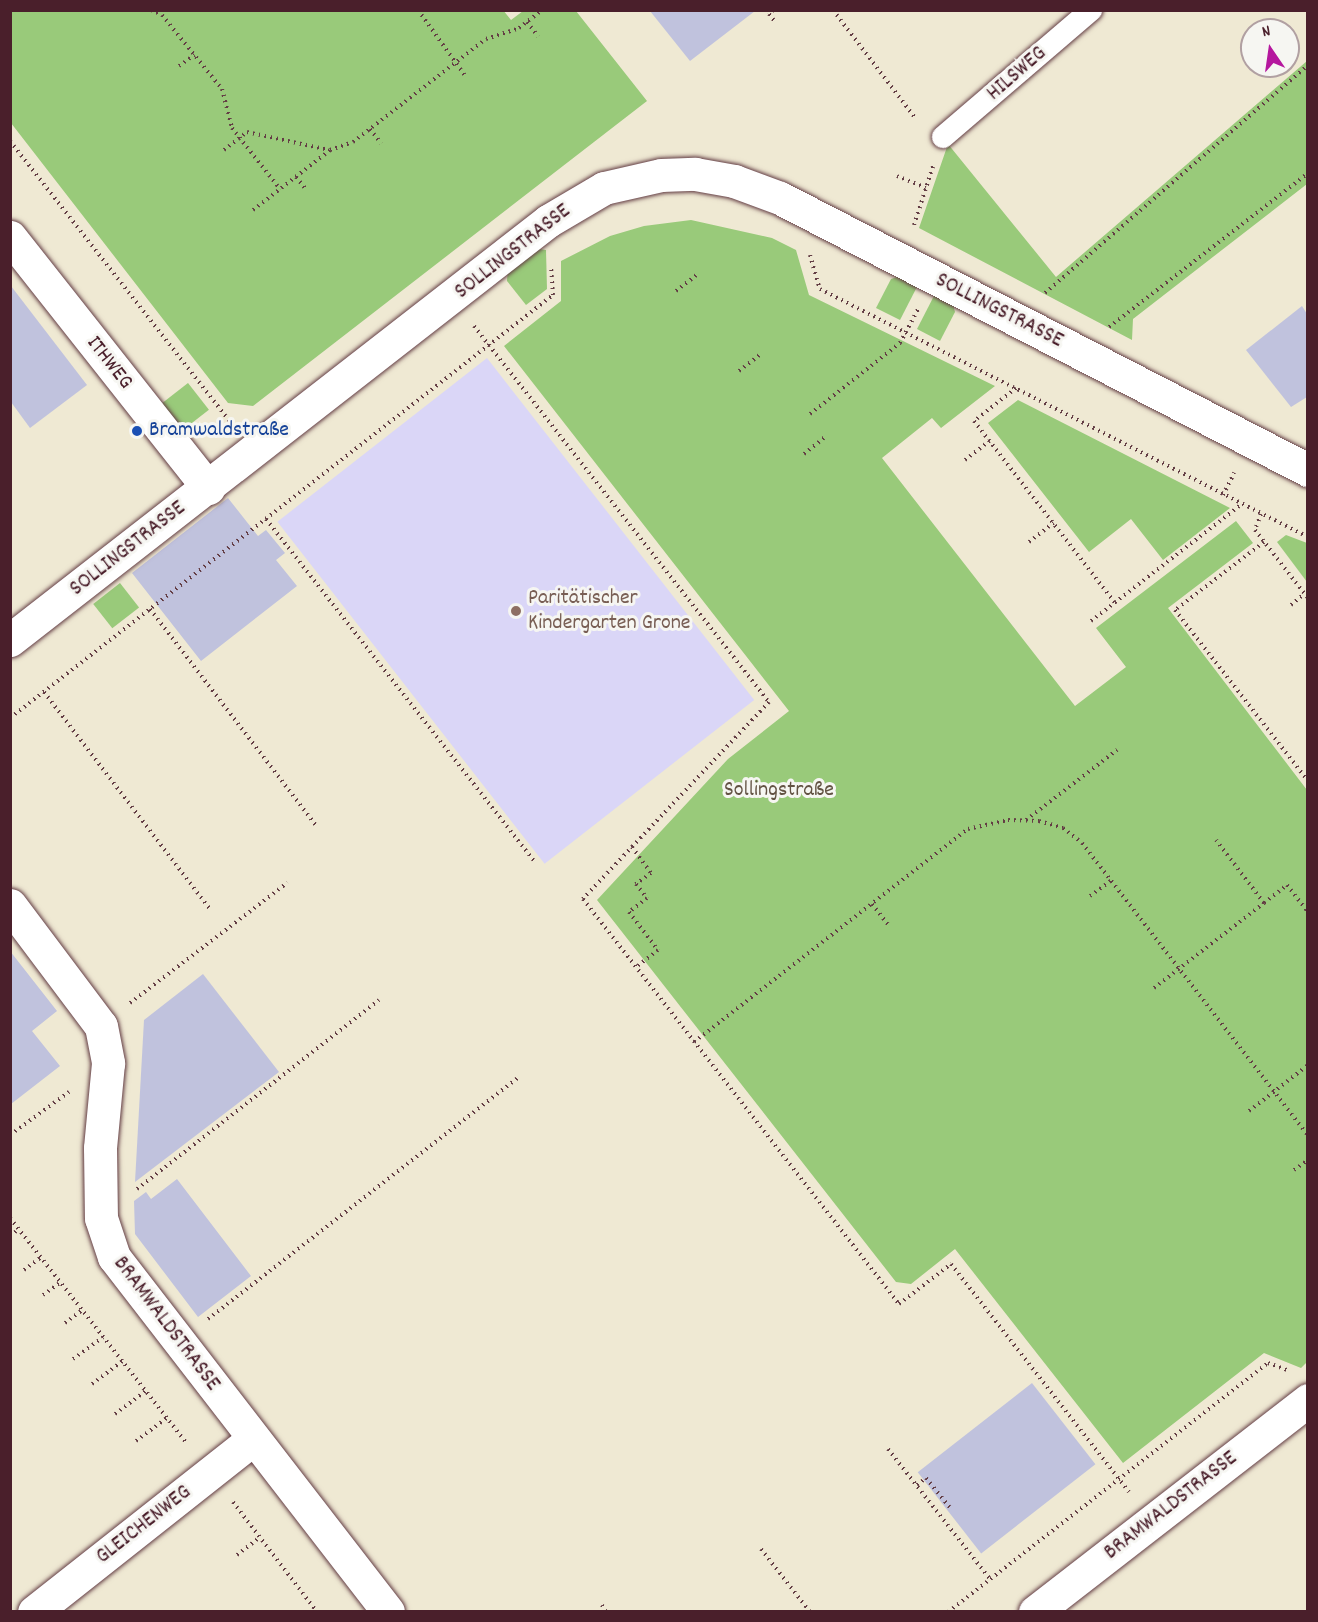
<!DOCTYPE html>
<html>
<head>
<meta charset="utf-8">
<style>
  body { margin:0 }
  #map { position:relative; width:1318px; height:1622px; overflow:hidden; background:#efe9d3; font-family:Dekko,sans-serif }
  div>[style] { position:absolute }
  .built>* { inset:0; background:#dad6f7; transform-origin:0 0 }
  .industrial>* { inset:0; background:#c0c2dd; transform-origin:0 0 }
  .green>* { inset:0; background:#99ca7a; transform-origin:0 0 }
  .path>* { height:4px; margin-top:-2px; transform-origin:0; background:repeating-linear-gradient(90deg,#633d44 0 1.5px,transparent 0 6px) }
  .roads { filter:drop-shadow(0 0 2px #633d44) drop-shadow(0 0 2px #633d44) }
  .service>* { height:22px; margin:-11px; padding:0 11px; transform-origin:11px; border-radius:11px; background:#fff }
  .minor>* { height:33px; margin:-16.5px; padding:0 16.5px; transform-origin:16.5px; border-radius:16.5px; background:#fff }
  .dots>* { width:16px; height:16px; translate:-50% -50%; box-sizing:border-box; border:3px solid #f6f6f2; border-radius:50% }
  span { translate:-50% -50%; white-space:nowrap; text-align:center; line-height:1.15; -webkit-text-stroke:6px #f6f6f2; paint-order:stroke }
  .street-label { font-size:22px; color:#4a1f2b }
  .transit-label { font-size:22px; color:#164399 }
  .left { translate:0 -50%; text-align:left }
  .education-label { font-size:22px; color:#785e54 }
  .park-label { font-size:22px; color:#625243 }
  .frame { position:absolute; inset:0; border:12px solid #4a1f2b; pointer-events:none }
  .north { position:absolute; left:1240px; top:18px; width:60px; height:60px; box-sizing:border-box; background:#f6f6f2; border:2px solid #b1a0a2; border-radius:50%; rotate:347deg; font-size:16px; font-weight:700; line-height:24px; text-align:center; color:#4a1f2b }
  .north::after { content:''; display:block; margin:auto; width:21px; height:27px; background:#b5179e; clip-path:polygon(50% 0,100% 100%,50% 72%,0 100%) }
</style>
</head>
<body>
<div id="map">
  <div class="built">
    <div style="left:487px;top:358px;width:434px;height:266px;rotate:52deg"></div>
  </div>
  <div class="industrial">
    <div style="clip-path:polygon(650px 11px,755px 11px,690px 61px)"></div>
    <div style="clip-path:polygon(11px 286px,87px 385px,30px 428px,11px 402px)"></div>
    <div style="clip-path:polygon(1302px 306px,1307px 314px,1307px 397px,1291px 407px,1246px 350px)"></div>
    <div style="clip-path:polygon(228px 498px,258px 536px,266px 530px,285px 553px,276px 560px,297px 586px,201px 661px,132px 573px)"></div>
    <div style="clip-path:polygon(10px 951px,57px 1011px,32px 1031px,60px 1066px,11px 1104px)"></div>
    <div style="clip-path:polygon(203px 974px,279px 1072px,135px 1182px,144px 1020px)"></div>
    <div style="clip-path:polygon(177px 1179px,251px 1276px,198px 1317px,135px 1234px,134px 1201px,146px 1192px,151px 1199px)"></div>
    <div style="left:1032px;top:1383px;width:103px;height:145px;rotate:52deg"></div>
  </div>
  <div class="green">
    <div style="clip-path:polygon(11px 10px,503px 10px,511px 20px,523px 11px,576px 11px,647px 101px,253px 406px,228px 403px,11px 123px)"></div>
    <div style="clip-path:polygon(1307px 61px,1307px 184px,1133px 319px,1132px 340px,919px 228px,948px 144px,1056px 277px)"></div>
    <div style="clip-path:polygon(691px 220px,772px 238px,796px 250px,809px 295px,995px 386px,941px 428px,932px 418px,882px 458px,1075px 706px,1126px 667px,1096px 628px,1236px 521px,1253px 543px,1168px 608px,1307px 790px,1307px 1362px,1301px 1368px,1264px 1353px,1123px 1463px,955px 1249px,911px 1284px,896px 1282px,597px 900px,728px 759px,789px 711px,504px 346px,561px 301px,561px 261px,610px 236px,644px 226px)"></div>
    <div style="clip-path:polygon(532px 248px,546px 250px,547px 289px,526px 305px,507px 281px,508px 267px)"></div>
    <div style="clip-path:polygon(906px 274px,920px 281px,900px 320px,876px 308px,891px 279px)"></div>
    <div style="clip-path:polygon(937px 290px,951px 296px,955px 312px,940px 341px,917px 329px)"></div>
    <div style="left:188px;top:383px;width:34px;height:33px;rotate:52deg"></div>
    <div style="clip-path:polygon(1018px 400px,1230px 508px,1163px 560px,1131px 519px,1089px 552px,988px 423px)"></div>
    <div style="clip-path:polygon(1286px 535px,1307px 543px,1307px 582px,1277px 542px)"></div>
    <div style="left:120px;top:583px;width:31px;height:34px;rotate:52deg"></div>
  </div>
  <div class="path">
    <div style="left:151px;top:10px;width:12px;rotate:24deg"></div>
    <div style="left:162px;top:15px;width:95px;rotate:51deg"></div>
    <div style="left:222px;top:89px;width:40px;rotate:75.6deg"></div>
    <div style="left:232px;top:128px;width:78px;rotate:51.8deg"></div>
    <div style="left:418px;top:10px;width:82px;rotate:54.4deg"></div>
    <div style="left:773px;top:10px;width:6px;rotate:135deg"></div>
    <div style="left:769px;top:14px;width:11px;rotate:52deg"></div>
    <div style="left:833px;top:10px;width:137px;rotate:52.7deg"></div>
    <div style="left:527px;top:22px;width:18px;rotate:52deg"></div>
    <div style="left:179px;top:66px;width:19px;rotate:-36deg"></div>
    <div style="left:370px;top:129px;width:18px;rotate:52deg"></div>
    <div style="left:10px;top:141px;width:358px;rotate:51.9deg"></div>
    <div style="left:224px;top:150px;width:29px;rotate:-38deg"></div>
    <div style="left:247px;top:132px;width:84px;rotate:12.4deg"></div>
    <div style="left:897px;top:176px;width:31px;rotate:22deg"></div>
    <div style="left:296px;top:177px;width:14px;rotate:51deg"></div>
    <div style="left:253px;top:210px;width:98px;rotate:-37.9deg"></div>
    <div style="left:330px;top:150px;width:24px;rotate:-19deg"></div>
    <div style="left:353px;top:142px;width:168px;rotate:-37.8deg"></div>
    <div style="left:486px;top:39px;width:35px;rotate:-18deg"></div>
    <div style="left:519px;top:28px;width:29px;rotate:-38deg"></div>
    <div style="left:914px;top:225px;width:62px;rotate:-72.1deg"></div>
    <div style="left:810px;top:255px;width:35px;rotate:74deg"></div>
    <div style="left:820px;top:289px;width:547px;rotate:26.94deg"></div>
    <div style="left:676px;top:291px;width:29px;rotate:-38deg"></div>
    <div style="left:1045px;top:293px;width:348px;rotate:-40.9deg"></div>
    <div style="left:474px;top:326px;width:478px;rotate:51.9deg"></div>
    <div style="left:769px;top:702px;width:271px;rotate:133.4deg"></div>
    <div style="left:583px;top:899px;width:514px;rotate:52.04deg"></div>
    <div style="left:899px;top:1304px;width:66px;rotate:-37.6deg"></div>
    <div style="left:951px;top:1264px;width:289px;rotate:52deg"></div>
    <div style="left:1109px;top:327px;width:252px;rotate:-37.7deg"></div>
    <div style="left:739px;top:371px;width:29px;rotate:-38deg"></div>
    <div style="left:1016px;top:388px;width:53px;rotate:141.8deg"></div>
    <div style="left:974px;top:421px;width:230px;rotate:52.2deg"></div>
    <div style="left:810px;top:414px;width:115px;rotate:-38.3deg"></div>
    <div style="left:900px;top:343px;width:38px;rotate:-62deg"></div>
    <div style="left:804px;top:454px;width:28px;rotate:-39deg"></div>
    <div style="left:965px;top:460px;width:31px;rotate:-38deg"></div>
    <div style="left:1223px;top:495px;width:25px;rotate:-63deg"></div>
    <div style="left:1261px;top:514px;width:17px;rotate:111deg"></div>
    <div style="left:1255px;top:530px;width:86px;rotate:52.1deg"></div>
    <div style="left:266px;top:519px;width:437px;rotate:51.9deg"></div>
    <div style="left:1029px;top:542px;width:31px;rotate:-38deg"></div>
    <div style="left:1264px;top:542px;width:112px;rotate:142.6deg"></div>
    <div style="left:1175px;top:610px;width:217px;rotate:52.1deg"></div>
    <div style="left:1291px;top:605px;width:17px;rotate:-40deg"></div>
    <div style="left:150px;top:609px;width:275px;rotate:52.5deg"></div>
    <div style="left:1091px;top:621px;width:191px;rotate:-37.8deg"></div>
    <div style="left:44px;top:692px;width:273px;rotate:52.6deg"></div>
    <div style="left:10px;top:718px;width:688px;rotate:-37.92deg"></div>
    <div style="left:553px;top:295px;width:28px;rotate:-94deg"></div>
    <div style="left:1026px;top:820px;width:115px;rotate:-37.6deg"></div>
    <div style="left:632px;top:847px;width:32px;rotate:54deg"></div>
    <div style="left:651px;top:873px;width:19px;rotate:144deg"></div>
    <div style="left:636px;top:884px;width:18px;rotate:52deg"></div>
    <div style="left:647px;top:898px;width:23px;rotate:142deg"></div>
    <div style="left:629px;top:912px;width:48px;rotate:52.7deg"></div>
    <div style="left:658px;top:950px;width:28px;rotate:142deg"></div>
    <div style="left:1090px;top:896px;width:26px;rotate:-36deg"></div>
    <div style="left:1264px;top:903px;width:29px;rotate:-38deg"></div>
    <div style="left:1287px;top:885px;width:34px;rotate:52deg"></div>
    <div style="left:872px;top:904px;width:28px;rotate:52deg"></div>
    <div style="left:1154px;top:988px;width:139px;rotate:-37.7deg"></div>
    <div style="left:1264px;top:903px;width:79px;rotate:-127.3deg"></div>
    <div style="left:130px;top:1003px;width:198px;rotate:-37.4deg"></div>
    <div style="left:694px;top:1042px;width:347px;rotate:-37.9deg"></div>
    <div style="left:968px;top:829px;width:41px;rotate:-12.7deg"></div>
    <div style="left:1008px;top:820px;width:31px;rotate:2deg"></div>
    <div style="left:1039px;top:821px;width:25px;rotate:16deg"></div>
    <div style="left:1063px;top:828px;width:24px;rotate:38deg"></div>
    <div style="left:1082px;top:843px;width:369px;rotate:52.3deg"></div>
    <div style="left:1249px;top:1111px;width:75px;rotate:-37.9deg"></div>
    <div style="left:10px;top:1135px;width:73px;rotate:-36.1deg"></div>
    <div style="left:1294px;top:1170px;width:17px;rotate:-36deg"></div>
    <div style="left:137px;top:1189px;width:307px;rotate:-38deg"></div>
    <div style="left:10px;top:1218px;width:287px;rotate:51.9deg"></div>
    <div style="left:10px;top:1236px;width:11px;rotate:-38deg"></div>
    <div style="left:24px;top:1270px;width:21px;rotate:-37deg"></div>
    <div style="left:43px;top:1295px;width:22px;rotate:-36deg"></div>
    <div style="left:208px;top:1319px;width:395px;rotate:-37.9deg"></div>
    <div style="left:65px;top:1323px;width:21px;rotate:-37deg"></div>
    <div style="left:73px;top:1359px;width:37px;rotate:-36deg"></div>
    <div style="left:92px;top:1384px;width:38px;rotate:-37deg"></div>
    <div style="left:115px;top:1414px;width:39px;rotate:-37deg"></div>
    <div style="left:136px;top:1441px;width:39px;rotate:-37deg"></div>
    <div style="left:888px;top:1449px;width:165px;rotate:51.9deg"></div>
    <div style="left:917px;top:1485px;width:11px;rotate:-38deg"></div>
    <div style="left:926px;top:1478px;width:38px;rotate:51deg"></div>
    <div style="left:233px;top:1502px;width:138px;rotate:52.6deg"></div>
    <div style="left:761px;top:1549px;width:80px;rotate:52.1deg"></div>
    <div style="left:237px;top:1555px;width:29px;rotate:-38deg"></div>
    <div style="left:602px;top:1605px;width:8px;rotate:60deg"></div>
    <div style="left:948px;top:1612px;width:405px;rotate:-37.9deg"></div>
    <div style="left:1268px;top:1363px;width:20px;rotate:20deg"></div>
  </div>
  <div class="roads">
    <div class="service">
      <div style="left:943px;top:137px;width:195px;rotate:-40.6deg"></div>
    </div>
    <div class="minor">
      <div style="left:10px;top:237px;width:320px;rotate:51.7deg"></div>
      <div style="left:10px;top:640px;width:682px;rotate:-37.91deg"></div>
      <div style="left:548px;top:221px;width:65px;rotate:-30.5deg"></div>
      <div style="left:604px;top:188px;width:58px;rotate:-12.8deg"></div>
      <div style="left:661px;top:175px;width:34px;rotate:-2deg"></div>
      <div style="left:695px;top:174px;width:40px;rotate:10deg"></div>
      <div style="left:734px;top:181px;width:49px;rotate:20.3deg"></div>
      <div style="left:780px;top:198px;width:594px;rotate:27.26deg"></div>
      <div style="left:10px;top:905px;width:151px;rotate:53.1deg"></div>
      <div style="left:101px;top:1026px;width:38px;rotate:79deg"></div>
      <div style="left:108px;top:1063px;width:85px;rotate:95.4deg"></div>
      <div style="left:100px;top:1148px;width:70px;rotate:89.2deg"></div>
      <div style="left:101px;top:1218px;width:41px;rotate:71.6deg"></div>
      <div style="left:114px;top:1257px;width:448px;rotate:52.3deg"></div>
      <div style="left:34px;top:1612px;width:279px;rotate:-38.3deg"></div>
      <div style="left:1035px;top:1612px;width:346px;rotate:-37.8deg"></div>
    </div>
  </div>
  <div class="dots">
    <div style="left:137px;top:431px;background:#1a4fb4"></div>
    <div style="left:516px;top:611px;background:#8d6e63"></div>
  </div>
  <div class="street-label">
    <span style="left:1017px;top:74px;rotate:-41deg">HILSWEG</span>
    <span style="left:513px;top:252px;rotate:-38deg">SOLLINGSTRASSE</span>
    <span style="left:999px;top:311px;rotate:27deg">SOLLINGSTRASSE</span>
    <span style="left:109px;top:363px;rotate:52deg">ITHWEG</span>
    <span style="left:128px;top:549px;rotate:-38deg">SOLLINGSTRASSE</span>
    <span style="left:166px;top:1324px;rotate:53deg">BRAMWALDSTRASSE</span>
    <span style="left:1171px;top:1506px;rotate:-38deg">BRAMWALDSTRASSE</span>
    <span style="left:144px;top:1525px;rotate:-38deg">GLEICHENWEG</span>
  </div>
  <div class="transit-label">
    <span class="left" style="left:149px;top:431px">Bramwaldstraße</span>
  </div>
  <div class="education-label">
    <span class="left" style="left:528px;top:611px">Paritätischer<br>Kindergarten Grone</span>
  </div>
  <div class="park-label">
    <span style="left:779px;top:791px">Sollingstraße</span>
  </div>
  <div class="frame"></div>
  <div class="north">N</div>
</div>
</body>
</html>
